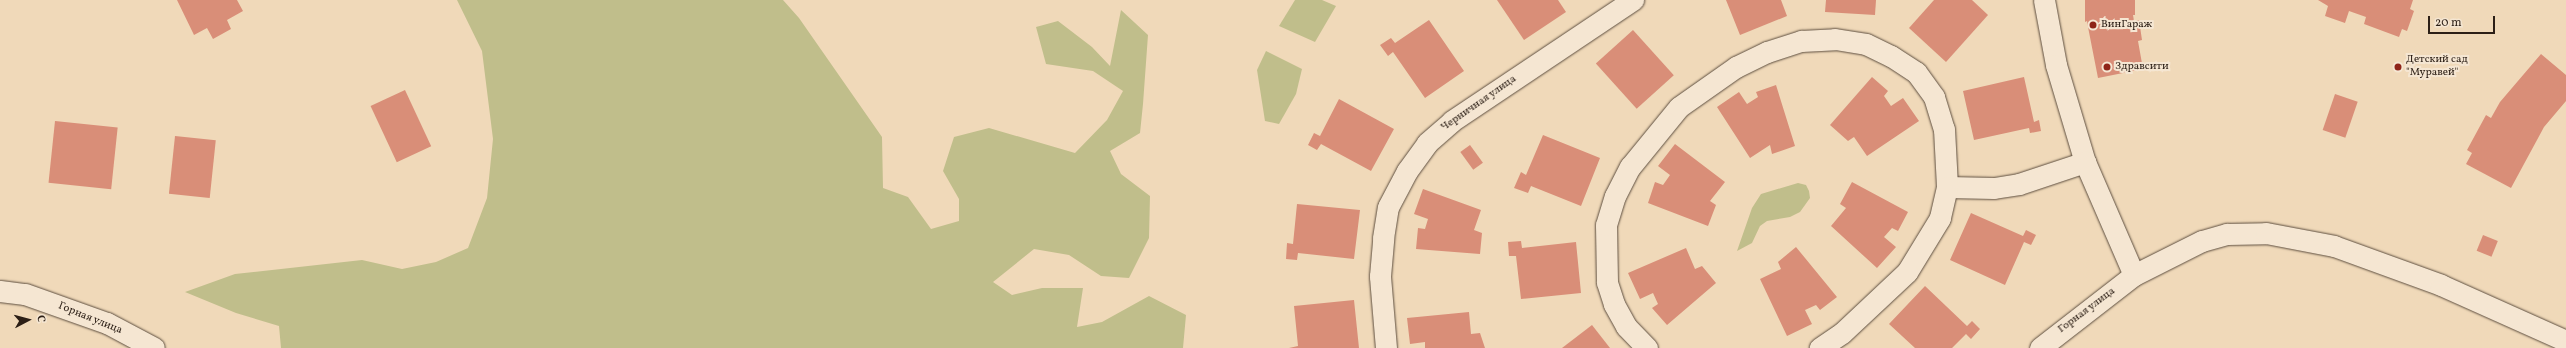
<!DOCTYPE html>
<html>
<head>
<meta charset="utf-8">
<style>
  body { margin:0 }
  #map { position:relative; width:2566px; height:348px; overflow:hidden; background:#f0d9b9; font-family:Vollkorn,serif }
  div>[style] { position:absolute }
  .green>* { inset:0; background:#c0be8b }
  .building>* { inset:0; background:#d98e78; transform-origin:0 0 }
  .roads { filter:drop-shadow(0 0 1px #5d4e3f) drop-shadow(0 0 1px #5d4e3f) }
  .street>* { height:21px; margin:-10.5px; padding:0 10.5px; transform-origin:10.5px; border-radius:10.5px; background:#f5e6d2 }
  .dots>* { width:11px; height:11px; translate:-50% -50%; box-sizing:border-box; border:2px solid #f5e6d2; border-radius:50% }
  span { translate:-50% -50%; white-space:nowrap; text-align:center; line-height:1.15; -webkit-text-stroke:4px #f5e6d2; paint-order:stroke }
  .poi-label { font-size:11px; color:#2c1f16 }
  .left { translate:0 -50%; text-align:left }
  .street-label { font-size:11px; color:#2c1f16 }
  .north { position:absolute; left:8px; top:300px; width:40px; height:40px; -webkit-text-stroke:3px #f5e6d2; paint-order:stroke; rotate:84deg; font-size:11px; font-weight:700; line-height:16px; text-align:center; color:#2c1f16 }
  .north::after { content:''; display:block; margin:auto; width:14px; height:18px; background:#2c1f16; clip-path:polygon(50% 0,100% 100%,50% 72%,0 100%) }
  .scale { position:absolute; left:2428px; top:16px; width:67px; height:18px; box-sizing:border-box; border:2px solid #2c1f16; border-top:0; padding-left:5px; font-size:12px; line-height:14px; white-space:nowrap; color:#2c1f16; -webkit-text-stroke:3px #f5e6d2; paint-order:stroke }
</style>
</head>
<body>
<div id="map">
  <div class="green">
    <div style="clip-path:polygon(457px 0,783px 0,799px 18px,882px 137px,883px 188px,908px 197px,931px 229px,959px 221px,959px 199px,943px 171px,954px 137px,989px 128px,1075px 153px,1107px 120px,1123px 91px,1093px 71px,1046px 64px,1036px 27px,1058px 21px,1092px 47px,1110px 66px,1121px 10px,1148px 35px,1143px 104px,1140px 133px,1110px 151px,1121px 174px,1150px 196px,1149px 238px,1129px 278px,1101px 276px,1069px 255px,1034px 249px,993px 282px,1012px 295px,1042px 288px,1083px 288px,1077px 327px,1102px 322px,1149px 296px,1186px 315px,1183px 348px,281px 348px,279px 326px,236px 313px,185px 292px,235px 274px,362px 260px,402px 269px,436px 262px,468px 248px,487px 198px,493px 139px,482px 51px)"></div>
    <div style="clip-path:polygon(1295px 0,1322px 0,1336px 6px,1315px 42px,1279px 26px)"></div>
    <div style="clip-path:polygon(1266px 51px,1302px 69px,1296px 94px,1279px 124px,1265px 121px,1257px 70px)"></div>
    <div style="clip-path:polygon(1798px 183px,1806px 185px,1809px 191px,1810px 198px,1800px 212px,1790px 217px,1767px 221px,1760px 226px,1752px 243px,1737px 251px,1752px 208px,1761px 194px)"></div>
  </div>
  <div class="building">
    <div style="clip-path:polygon(177px 0,237px 0,243px 11px,227px 20px,231px 29px,213px 39px,207px 28px,194px 35px)"></div>
    <div style="clip-path:polygon(1497px 0,1558px 0,1566px 12px,1524px 40px)"></div>
    <div style="clip-path:polygon(1726px 0,1781px 0,1787px 16px,1740px 35px)"></div>
    <div style="clip-path:polygon(1826px 0,1876px 0,1875px 15px,1825px 12px)"></div>
    <div style="clip-path:polygon(1934px 0,1972px 0,1988px 15px,1946px 62px,1909px 28px)"></div>
    <div style="clip-path:polygon(2085px 0,2135px 0,2135px 15px,2133px 15px,2134px 21px,2139px 20px,2142px 40px,2138px 41px,2143px 69px,2098px 78px,2088px 27px,2087px 21px,2085px 22px)"></div>
    <div style="clip-path:polygon(2318px 0,2413px 0,2410px 9px,2414px 11px,2407px 31px,2402px 29px,2399px 37px,2364px 24px,2366px 17px,2349px 11px,2345px 23px,2325px 16px,2328px 6px)"></div>
    <div style="clip-path:polygon(1429px 20px,1464px 71px,1425px 98px,1393px 52px,1388px 56px,1380px 45px,1391px 38px,1395px 43px)"></div>
    <div style="left:1633px;top:30px;width:61px;height:50px;rotate:48deg"></div>
    <div style="clip-path:polygon(2541px 54px,2566px 75px,2566px 101px,2544px 127px,2511px 188px,2466px 164px,2472px 153px,2467px 150px,2486px 115px,2491px 118px,2500px 102px)"></div>
    <div style="clip-path:polygon(1872px 77px,1888px 91px,1884px 96px,1891px 106px,1903px 98px,1919px 121px,1867px 156px,1854px 137px,1848px 141px,1830px 125px)"></div>
    <div style="clip-path:polygon(2024px 77px,2034px 122px,2039px 120px,2041px 131px,2030px 133px,2029px 128px,1974px 140px,1963px 91px)"></div>
    <div style="clip-path:polygon(1776px 85px,1795px 146px,1772px 154px,1770px 145px,1750px 158px,1717px 107px,1739px 92px,1747px 104px,1758px 97px,1756px 92px)"></div>
    <div style="left:405px;top:90px;width:62px;height:38px;rotate:65deg"></div>
    <div style="left:2335px;top:94px;width:24px;height:38px;rotate:19deg"></div>
    <div style="clip-path:polygon(1339px 99px,1394px 129px,1371px 171px,1321px 144px,1317px 150px,1308px 145px,1314px 133px,1320px 136px)"></div>
    <div style="left:55px;top:121px;width:63px;height:62px;rotate:6deg"></div>
    <div style="clip-path:polygon(1543px 135px,1600px 158px,1581px 206px,1531px 186px,1528px 193px,1514px 188px,1521px 172px,1526px 175px)"></div>
    <div style="left:175px;top:136px;width:41px;height:58px;rotate:6deg"></div>
    <div style="clip-path:polygon(1675px 144px,1725px 182px,1710px 201px,1716px 205px,1708px 226px,1648px 203px,1655px 182px,1663px 185px,1670px 175px,1658px 166px)"></div>
    <div style="left:1470px;top:145px;width:22px;height:12px;rotate:54deg"></div>
    <div style="clip-path:polygon(1852px 182px,1908px 212px,1898px 231px,1892px 228px,1884px 237px,1896px 247px,1877px 268px,1831px 226px,1846px 208px,1840px 204px)"></div>
    <div style="clip-path:polygon(1423px 189px,1481px 210px,1474px 230px,1482px 233px,1480px 254px,1416px 249px,1418px 228px,1425px 229px,1428px 219px,1414px 214px)"></div>
    <div style="clip-path:polygon(1297px 204px,1360px 210px,1354px 259px,1298px 253px,1297px 260px,1286px 259px,1287px 243px,1293px 244px)"></div>
    <div style="clip-path:polygon(1971px 213px,2023px 236px,2026px 230px,2036px 235px,2031px 245px,2024px 242px,2005px 285px,1950px 260px)"></div>
    <div style="left:2483px;top:235px;width:16px;height:17px;rotate:22deg"></div>
    <div style="clip-path:polygon(1521px 241px,1522px 248px,1576px 242px,1581px 293px,1521px 299px,1516px 256px,1509px 256px,1508px 242px)"></div>
    <div style="clip-path:polygon(1796px 247px,1837px 297px,1820px 310px,1816px 305px,1805px 310px,1812px 324px,1787px 336px,1760px 279px,1781px 269px,1778px 262px)"></div>
    <div style="clip-path:polygon(1686px 248px,1695px 269px,1702px 266px,1716px 283px,1667px 325px,1652px 308px,1658px 304px,1653px 293px,1640px 299px,1628px 273px)"></div>
    <div style="clip-path:polygon(1925px 286px,1967px 326px,1972px 321px,1980px 329px,1971px 339px,1966px 334px,1952px 348px,1915px 348px,1889px 324px)"></div>
    <div style="clip-path:polygon(1354px 300px,1359px 348px,1289px 348px,1298px 346px,1294px 306px)"></div>
    <div style="clip-path:polygon(1469px 312px,1471px 334px,1480px 333px,1485px 348px,1425px 348px,1425px 342px,1410px 344px,1407px 318px)"></div>
    <div style="clip-path:polygon(1592px 325px,1610px 348px,1562px 348px)"></div>
  </div>
  <div class="roads">
    <div class="street">
      <div style="left:2044px;top:0;width:66px;rotate:79.5deg"></div>
      <div style="left:2056px;top:65px;width:101px;rotate:73.4deg"></div>
      <div style="left:2085px;top:162px;width:123px;rotate:66.6deg"></div>
      <div style="left:1947px;top:187px;width:47px;rotate:1.2deg"></div>
      <div style="left:1994px;top:188px;width:25px;rotate:-9deg"></div>
      <div style="left:2019px;top:184px;width:70px;rotate:-18.4deg"></div>
      <div style="left:0;top:291px;width:25px;rotate:7deg"></div>
      <div style="left:25px;top:294px;width:87px;rotate:19.5deg"></div>
      <div style="left:107px;top:323px;width:53px;rotate:28deg"></div>
      <div style="left:1386px;top:348px;width:72px;rotate:-94.8deg"></div>
      <div style="left:1380px;top:276px;width:38px;rotate:-85deg"></div>
      <div style="left:1383px;top:238px;width:31px;rotate:-81deg"></div>
      <div style="left:1388px;top:207px;width:41px;rotate:-62.2deg"></div>
      <div style="left:1407px;top:171px;width:34px;rotate:-54deg"></div>
      <div style="left:1427px;top:143px;width:33px;rotate:-41deg"></div>
      <div style="left:1452px;top:121px;width:218px;rotate:-33.8deg"></div>
      <div style="left:1647px;top:348px;width:30px;rotate:-134deg"></div>
      <div style="left:1626px;top:326px;width:25px;rotate:-119deg"></div>
      <div style="left:1614px;top:304px;width:23px;rotate:-108deg"></div>
      <div style="left:1607px;top:282px;width:57px;rotate:-91deg"></div>
      <div style="left:1606px;top:225px;width:30px;rotate:-73deg"></div>
      <div style="left:1615px;top:196px;width:33px;rotate:-63deg"></div>
      <div style="left:1630px;top:167px;width:77px;rotate:-50.8deg"></div>
      <div style="left:1679px;top:107px;width:70px;rotate:-35.1deg"></div>
      <div style="left:1736px;top:67px;width:34px;rotate:-26deg"></div>
      <div style="left:1767px;top:52px;width:36px;rotate:-18deg"></div>
      <div style="left:1801px;top:41px;width:34px;rotate:-3deg"></div>
      <div style="left:1835px;top:39px;width:31px;rotate:9deg"></div>
      <div style="left:1866px;top:44px;width:28px;rotate:26deg"></div>
      <div style="left:1891px;top:56px;width:30px;rotate:33deg"></div>
      <div style="left:1916px;top:72px;width:31px;rotate:54deg"></div>
      <div style="left:1934px;top:97px;width:34px;rotate:73deg"></div>
      <div style="left:1944px;top:129px;width:58px;rotate:87deg"></div>
      <div style="left:1947px;top:187px;width:32px;rotate:103deg"></div>
      <div style="left:1940px;top:218px;width:63px;rotate:121.4deg"></div>
      <div style="left:1907px;top:272px;width:89px;rotate:136.8deg"></div>
      <div style="left:1842px;top:333px;width:27px;rotate:146deg"></div>
      <div style="left:2040px;top:348px;width:119px;rotate:-37.8deg"></div>
      <div style="left:2134px;top:275px;width:76px;rotate:-26.6deg"></div>
      <div style="left:2202px;top:241px;width:26px;rotate:-16deg"></div>
      <div style="left:2227px;top:234px;width:39px;rotate:-1deg"></div>
      <div style="left:2266px;top:233px;width:69px;rotate:10.8deg"></div>
      <div style="left:2334px;top:246px;width:114px;rotate:20deg"></div>
      <div style="left:2441px;top:285px;width:137px;rotate:24.1deg"></div>
    </div>
  </div>
  <div class="dots">
    <div style="left:2093px;top:25px;background:#8f2418"></div>
    <div style="left:2107px;top:67px;background:#8f2418"></div>
    <div style="left:2398px;top:67px;background:#8f2418"></div>
  </div>
  <div class="poi-label">
    <span class="left" style="left:2101px;top:25px">ВинГараж</span>
    <span class="left" style="left:2406px;top:67px">Детский сад<br>"Муравей"</span>
    <span class="left" style="left:2115px;top:67px">Здравсити</span>
  </div>
  <div class="street-label">
    <span style="left:1479px;top:104px;rotate:-35deg">Черничная улица</span>
    <span style="left:2087px;top:311px;rotate:-37deg">Горная улица</span>
    <span style="left:90px;top:319px;rotate:22deg">Горная улица</span>
  </div>
  <div class="north">С</div>
  <div class="scale">20 m</div>
</div>
</body>
</html>
